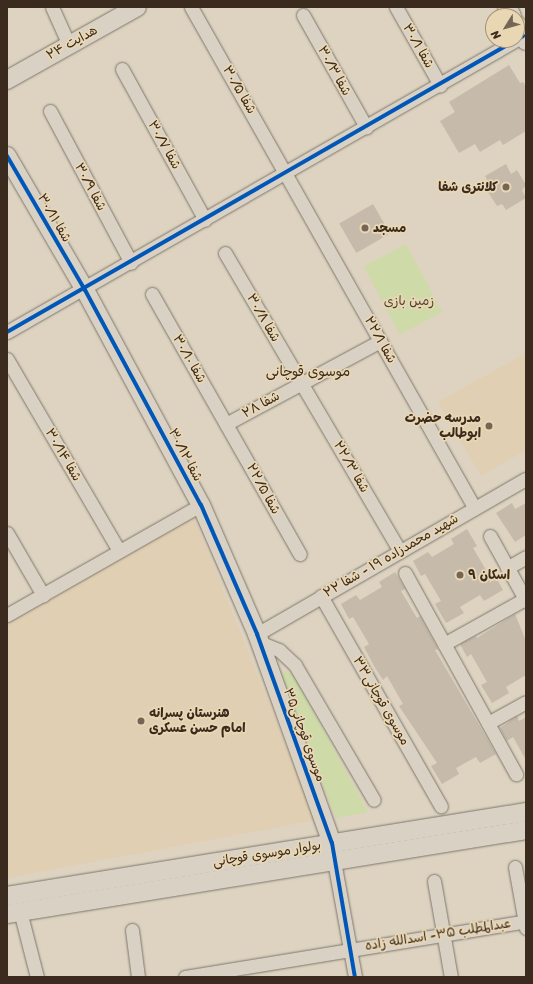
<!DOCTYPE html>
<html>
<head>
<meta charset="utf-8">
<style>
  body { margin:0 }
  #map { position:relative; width:533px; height:984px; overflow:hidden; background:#ddd3c0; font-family:Sriracha,"Playpen Sans Arabic",sans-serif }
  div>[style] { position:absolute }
  .built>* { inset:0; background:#e0cfb2 }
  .green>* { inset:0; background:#cfdaa9; transform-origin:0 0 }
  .building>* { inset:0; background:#c6bbaa; transform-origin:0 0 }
  .roads { filter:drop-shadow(0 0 1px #7f776c) drop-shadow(0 0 1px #7f776c) }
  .street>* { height:13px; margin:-6.5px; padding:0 6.5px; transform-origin:6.5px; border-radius:6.5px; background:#d9d1c4 }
  .secondary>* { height:18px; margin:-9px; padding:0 9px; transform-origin:9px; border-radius:9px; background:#d9d1c4 }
  .cycleway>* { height:4px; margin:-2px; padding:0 2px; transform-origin:2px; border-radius:2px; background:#0057b8 }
  .dots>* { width:11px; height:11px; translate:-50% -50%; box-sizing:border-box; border:2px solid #e9d7b4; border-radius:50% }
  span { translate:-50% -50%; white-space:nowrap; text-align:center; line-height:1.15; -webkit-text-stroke:3.5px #e9d7b4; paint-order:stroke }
  .street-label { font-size:13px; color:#3b2a1e }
  .poi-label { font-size:13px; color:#3b2a1e; font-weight:700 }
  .right { translate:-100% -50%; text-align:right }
  .left { translate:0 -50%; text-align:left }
  .park-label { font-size:13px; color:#504530 }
  .neighbourhood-label { font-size:14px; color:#3b2a1e }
  .frame { position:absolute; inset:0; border:8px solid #3b2a1e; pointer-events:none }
  .north { position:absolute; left:485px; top:8px; width:40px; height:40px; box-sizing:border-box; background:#e9d7b4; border:1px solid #a39278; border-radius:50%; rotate:233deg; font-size:11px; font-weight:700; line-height:16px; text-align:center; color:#3b2a1e }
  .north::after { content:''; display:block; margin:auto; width:14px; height:18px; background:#746557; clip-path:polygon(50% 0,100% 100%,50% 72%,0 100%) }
</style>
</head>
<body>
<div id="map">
  <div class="built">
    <div style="clip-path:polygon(526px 353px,526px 450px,481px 476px,438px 402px)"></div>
    <div style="clip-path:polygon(193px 515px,316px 820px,7px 878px,7px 621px)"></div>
  </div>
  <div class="green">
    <div style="left:406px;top:244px;width:77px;height:48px;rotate:62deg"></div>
    <div style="clip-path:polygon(285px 671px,293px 674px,368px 812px,336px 818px,283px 689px,282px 676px)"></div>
  </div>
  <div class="building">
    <div style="clip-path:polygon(509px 65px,520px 83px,523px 82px,526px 87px,526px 131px,503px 145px,500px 140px,480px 152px,475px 144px,459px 153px,440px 121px,455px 112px,449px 102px)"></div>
    <div style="clip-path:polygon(506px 164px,511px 174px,517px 170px,526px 185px,522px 190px,526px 198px,506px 210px,502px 204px,497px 206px,484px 186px,489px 183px,485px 176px)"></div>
    <div style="left:373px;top:204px;width:34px;height:39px;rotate:60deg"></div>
    <div style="clip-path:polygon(512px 503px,515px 509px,526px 503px,526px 535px,515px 542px,496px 513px)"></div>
    <div style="clip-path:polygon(467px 529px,477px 546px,473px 548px,489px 575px,493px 572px,503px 590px,484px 601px,480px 595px,460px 607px,464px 613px,446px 623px,435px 604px,441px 601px,425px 574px,421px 576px,413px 561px,428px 552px,432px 557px,454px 544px,451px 539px)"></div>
    <div style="clip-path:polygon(395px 572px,405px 589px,401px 591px,417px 618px,420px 616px,438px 649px,435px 650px,496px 754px,480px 763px,476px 757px,456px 768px,459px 774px,442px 784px,431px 766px,437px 763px,399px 706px,403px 704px,387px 676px,383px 680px,374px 666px,364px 647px,369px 644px,353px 617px,349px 619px,341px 604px,356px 595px,360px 600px,382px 587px,379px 582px)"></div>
    <div style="clip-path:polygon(515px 614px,526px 641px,526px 675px,506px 687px,509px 693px,492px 703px,481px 685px,487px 682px,471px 654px,467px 657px,460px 644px,476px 636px,477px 638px)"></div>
    <div style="clip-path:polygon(517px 716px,519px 721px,526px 717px,526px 760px,513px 737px,507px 741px,500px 728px)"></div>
  </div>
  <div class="roads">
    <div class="street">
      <div style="left:52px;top:7px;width:42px;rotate:65.9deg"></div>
      <div style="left:191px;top:7px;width:575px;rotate:60.49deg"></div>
      <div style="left:396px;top:7px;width:90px;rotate:60.6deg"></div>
      <div style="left:303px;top:15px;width:129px;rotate:60.6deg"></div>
      <div style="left:122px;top:69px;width:172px;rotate:61.2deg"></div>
      <div style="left:50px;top:111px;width:172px;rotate:61.9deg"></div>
      <div style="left:225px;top:253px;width:346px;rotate:59.6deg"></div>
      <div style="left:152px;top:294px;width:299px;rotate:60.4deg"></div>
      <div style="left:7px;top:332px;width:595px;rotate:-29.84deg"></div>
      <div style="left:7px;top:359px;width:222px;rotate:59.7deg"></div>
      <div style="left:226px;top:424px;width:175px;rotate:-28.3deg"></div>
      <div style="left:7px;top:533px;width:72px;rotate:59.9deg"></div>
      <div style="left:490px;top:536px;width:74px;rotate:61deg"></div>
      <div style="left:507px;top:568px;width:22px;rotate:-30deg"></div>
      <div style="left:405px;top:573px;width:230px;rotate:61.1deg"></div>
      <div style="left:321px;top:596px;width:242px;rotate:60.3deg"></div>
      <div style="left:7px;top:615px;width:223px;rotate:-29.6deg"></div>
      <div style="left:257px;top:634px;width:310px;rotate:-30deg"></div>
      <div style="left:259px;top:642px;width:22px;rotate:22deg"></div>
      <div style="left:279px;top:650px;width:22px;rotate:43deg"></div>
      <div style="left:295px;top:665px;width:156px;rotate:59.7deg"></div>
      <div style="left:444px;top:644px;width:93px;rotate:-29.1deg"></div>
      <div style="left:488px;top:723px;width:43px;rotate:-28.9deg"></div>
      <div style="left:334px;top:861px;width:118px;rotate:79.7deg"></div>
      <div style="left:515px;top:867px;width:62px;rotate:79.8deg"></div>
      <div style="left:434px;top:881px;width:97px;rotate:80deg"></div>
      <div style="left:20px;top:911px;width:68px;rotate:75.6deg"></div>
      <div style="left:132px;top:930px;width:47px;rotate:82.7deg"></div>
      <div style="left:185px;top:977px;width:346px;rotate:-9.3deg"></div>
    </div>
    <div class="secondary">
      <div style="left:507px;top:7px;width:10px;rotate:61deg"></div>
      <div style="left:517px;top:25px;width:18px;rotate:61deg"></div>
      <div style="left:7px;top:80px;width:149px;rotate:-29.3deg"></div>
      <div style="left:7px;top:156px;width:155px;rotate:59.8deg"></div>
      <div style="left:85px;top:290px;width:244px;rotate:61.7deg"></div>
      <div style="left:201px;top:505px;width:141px;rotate:66.5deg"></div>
      <div style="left:257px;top:634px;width:222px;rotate:70.3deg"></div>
      <div style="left:332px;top:843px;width:18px;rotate:84deg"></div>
      <div style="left:7px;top:896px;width:526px;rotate:-9.19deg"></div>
      <div style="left:7px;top:914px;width:526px;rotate:-9.19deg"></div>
    </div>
  </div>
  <div class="cycleway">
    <div style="left:7px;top:156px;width:155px;rotate:59.8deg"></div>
    <div style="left:85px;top:290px;width:244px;rotate:61.7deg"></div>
    <div style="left:201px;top:505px;width:141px;rotate:66.5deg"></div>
    <div style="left:257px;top:634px;width:222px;rotate:70.3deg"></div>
    <div style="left:332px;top:843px;width:136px;rotate:80.3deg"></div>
    <div style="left:7px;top:332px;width:595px;rotate:-29.84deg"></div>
  </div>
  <div class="dots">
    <div style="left:506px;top:187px;background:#746557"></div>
    <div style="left:365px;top:228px;background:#746557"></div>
    <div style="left:489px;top:426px;background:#746557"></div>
    <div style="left:460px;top:575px;background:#746557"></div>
    <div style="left:141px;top:721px;background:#746557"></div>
  </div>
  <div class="street-label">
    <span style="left:72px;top:43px;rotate:-29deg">هدایت ۲۴</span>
    <span style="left:418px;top:46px;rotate:60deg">شفا ۳۰/۱</span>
    <span style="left:334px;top:71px;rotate:61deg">۳۰/۳ شفا</span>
    <span style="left:239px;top:90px;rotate:60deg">۳۰/۵ شفا</span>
    <span style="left:164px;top:145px;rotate:61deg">۳۰/۷ شفا</span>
    <span style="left:90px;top:187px;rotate:62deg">۳۰/۹ شفا</span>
    <span style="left:54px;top:218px;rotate:60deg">شفا ۳۰/۱۱</span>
    <span style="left:263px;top:318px;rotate:60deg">شفا ۳۰/۸</span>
    <span style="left:380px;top:340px;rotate:61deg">۲۲/۱ شفا</span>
    <span style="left:189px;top:359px;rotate:60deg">شفا ۳۰/۱۰</span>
    <span style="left:261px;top:405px;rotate:-29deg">شفا ۲۸</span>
    <span style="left:63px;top:455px;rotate:60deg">شفا ۳۰/۱۴</span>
    <span style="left:185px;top:455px;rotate:62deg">شفا ۳۰/۱۲</span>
    <span style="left:351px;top:467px;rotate:60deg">شفا ۲۲/۳</span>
    <span style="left:263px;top:489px;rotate:61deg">شفا ۲۲/۵</span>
    <span style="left:391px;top:556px;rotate:-30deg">شهید محمدزاده ۱۹ - شفا ۲۲</span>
    <span style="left:381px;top:701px;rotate:60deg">موسوی قوچانی۳۳</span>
    <span style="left:304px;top:735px;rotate:70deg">موسوی قوچانی۳۵</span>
    <span style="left:267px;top:854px;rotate:-9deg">بولوار موسوی قوچانی</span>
    <span style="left:438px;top:935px;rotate:-9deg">عبدالمطلب ۳۵- اسدالله زاده</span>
  </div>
  <div class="poi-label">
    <span class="right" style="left:498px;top:187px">کلانتری شفا</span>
    <span class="left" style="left:373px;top:228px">مسجد</span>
    <span class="right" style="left:481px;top:426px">مدرسه حضرت<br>ابوطالب</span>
    <span class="left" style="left:468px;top:575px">اسکان ۹</span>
    <span class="left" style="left:149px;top:721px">هنرستان پسرانه<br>امام حسن عسکری</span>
  </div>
  <div class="park-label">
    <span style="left:409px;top:301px">زمین بازی</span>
  </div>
  <div class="neighbourhood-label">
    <span style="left:308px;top:372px">موسوی قوچانی</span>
  </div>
  <div class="frame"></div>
  <div class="north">N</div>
</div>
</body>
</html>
